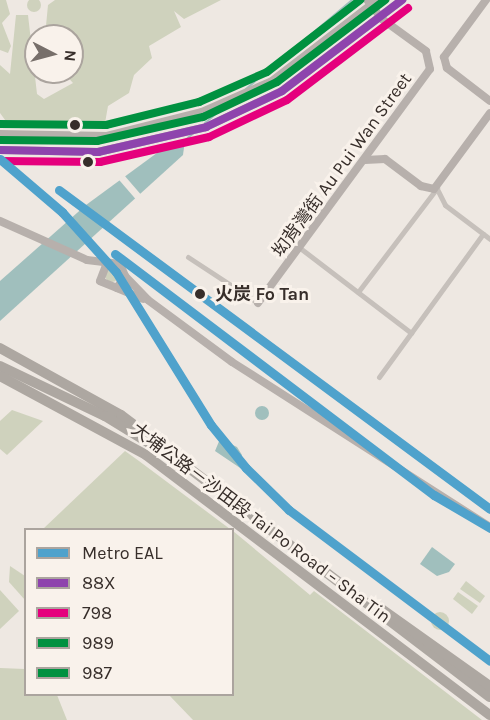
<!DOCTYPE html>
<html>
<head>
<meta charset="utf-8">
<style>
  body { margin:0 }
  #map { position:relative; width:490px; height:720px; overflow:hidden; background:#eee8e2; font-family:Karla,"Noto Sans TC",sans-serif }
  div>[style] { position:absolute }
  .green>* { inset:0; background:#cfd2bd }
  .round { border-radius:50% }
  .water>* { inset:0; background:#a0bfbd }
  .pier>* { inset:0; background:#eee8e2; transform-origin:0 0 }
  .stream>* { height:2px; margin:-1px; padding:0 1px; transform-origin:1px; border-radius:1px; background:#a0bfbd }
  .street>* { height:5px; margin:-2.5px; padding:0 2.5px; transform-origin:2.5px; border-radius:2.5px; background:#c6c0bb }
  .secondary>* { height:8px; margin:-4px; padding:0 4px; transform-origin:4px; border-radius:4px; background:#b7b0ac }
  .highway>* { height:10px; margin:-5px; padding:0 5px; transform-origin:5px; border-radius:5px; background:#ada7a1 }
  .bus-1>* { height:8px; margin:-4px; padding:0 4px; transform-origin:4px; border-radius:4px; background:#8e44ad }
  .bus-2>* { height:8px; margin:-4px; padding:0 4px; transform-origin:4px; border-radius:4px; background:#e5007d }
  .bus-3>* { height:8px; margin:-4px; padding:0 4px; transform-origin:4px; border-radius:4px; background:#009140 }
  .bus-4>* { height:8px; margin:-4px; padding:0 4px; transform-origin:4px; border-radius:4px; background:#009140 }
  .metro-1>* { height:9px; margin:-4.5px; padding:0 4.5px; transform-origin:4.5px; border-radius:4.5px; background:#4fa2cc }
  .dots>* { width:16px; height:16px; translate:-50% -50%; box-sizing:border-box; border:3px solid #f9f2eb; border-radius:50% }
  span { translate:-50% -50%; white-space:nowrap; text-align:center; line-height:1.15; -webkit-text-stroke:6px #f9f2eb; paint-order:stroke }
  .street-label { font-size:18px; color:#372e2a }
  .stop-label { font-size:18px; color:#372e2a; font-weight:700 }
  .left { translate:0 -50%; text-align:left }
  .legend { position:absolute; left:24px; top:528px; width:210px; height:168px; box-sizing:border-box; background:#f9f2eb; border:2px solid #aba49e; margin:0; padding:8px 10px; list-style:none; font-size:18px; color:#372e2a }
  .legend li { display:flex; align-items:center; gap:12px; height:30px }
  .legend b { width:30px; border:2px solid #aba49e }
  .north { position:absolute; left:24px; top:24px; width:60px; height:60px; box-sizing:border-box; background:#f9f2eb; border:2px solid #aba49e; border-radius:50%; rotate:96deg; font-size:16px; font-weight:700; line-height:24px; text-align:center; color:#372e2a }
  .north::after { content:''; display:block; margin:auto; width:21px; height:27px; background:#776f6a; clip-path:polygon(50% 0,100% 100%,50% 72%,0 100%) }
</style>
</head>
<body>
<div id="map">
  <div class="green">
    <div class="round" style="left:27px;top:-2px;width:14px;height:14px"></div>
    <div style="clip-path:polygon(0 0,6px 0,10px 14px,2px 23px,11px 46px,8px 53px,0 50px)"></div>
    <div style="clip-path:polygon(55px 0,221px 0,184px 19px,174px 11px,181px 27px,149px 46px,152px 58px,134px 75px,129px 93px,108px 106px,105px 123px,8px 124px,0 113px,0 65px,10px 74px,16px 15px,28px 15px,37px 94px,44px 99px,73px 83px,63px 72px,72px 72px,72px 36px,45px 36px,48px 5px)"></div>
    <div class="round" style="left:105px;top:268px;width:14px;height:14px"></div>
    <div style="clip-path:polygon(12px 410px,43px 421px,7px 455px,0 449px,0 421px)"></div>
    <div style="clip-path:polygon(125px 451px,139px 461px,230px 529px,43px 529px)"></div>
    <div style="clip-path:polygon(233px 531px,310px 595px,314px 591px,482px 720px,193px 720px,169px 695px,232px 694px)"></div>
    <div style="clip-path:polygon(10px 566px,25px 576px,25px 600px,9px 582px)"></div>
    <div style="clip-path:polygon(466px 581px,485px 596px,480px 603px,460px 589px)"></div>
    <div style="clip-path:polygon(0 590px,19px 611px,0 629px)"></div>
    <div style="clip-path:polygon(458px 592px,478px 606px,472px 614px,453px 599px)"></div>
    <div class="round" style="left:431px;top:612px;width:18px;height:18px"></div>
    <div style="clip-path:polygon(0 668px,25px 669px,26px 694px,57px 695px,67px 720px,0 720px)"></div>
  </div>
  <div class="water">
    <div style="clip-path:polygon(185px 140px,183px 155px,0 321px,0 281px,86px 205px,161px 150px)"></div>
    <div class="round" style="left:255px;top:406px;width:14px;height:14px"></div>
    <div style="clip-path:polygon(220px 439px,237px 447px,242px 455px,238px 463px,248px 466px,249px 474px,215px 451px)"></div>
    <div style="clip-path:polygon(432px 547px,455px 564px,449px 572px,437px 576px,420px 564px)"></div>
  </div>
  <div class="pier">
    <div style="left:124px;top:175px;width:28px;height:7px;rotate:49deg"></div>
  </div>
  <div class="stream">
    <div style="left:246px;top:89px;width:138px;rotate:-40deg"></div>
    <div style="left:205px;top:123px;width:30px;rotate:-40deg"></div>
    <div style="left:184px;top:141px;width:13px;rotate:-39deg"></div>
  </div>
  <div class="street">
    <div style="left:437px;top:189px;width:18px;rotate:63deg"></div>
    <div style="left:445px;top:205px;width:56px;rotate:37.1deg"></div>
    <div style="left:300px;top:248px;width:140px;rotate:37.4deg"></div>
    <div style="left:188px;top:257px;width:84px;rotate:33.3deg"></div>
    <div style="left:358px;top:292px;width:131px;rotate:-52.8deg"></div>
    <div style="left:379px;top:377px;width:177px;rotate:-54deg"></div>
  </div>
  <div class="secondary">
    <div style="left:486px;top:0;width:71px;rotate:126.4deg"></div>
    <div style="left:444px;top:57px;width:11px;rotate:75deg"></div>
    <div style="left:447px;top:68px;width:54px;rotate:37.5deg"></div>
    <div style="left:0;top:134px;width:107px;rotate:1.1deg"></div>
    <div style="left:107px;top:136px;width:98px;rotate:-14.2deg"></div>
    <div style="left:202px;top:112px;width:77px;rotate:-23.9deg"></div>
    <div style="left:272px;top:81px;width:133px;rotate:-37.6deg"></div>
    <div style="left:0;top:150px;width:98px;rotate:1.2deg"></div>
    <div style="left:98px;top:152px;width:111px;rotate:-13deg"></div>
    <div style="left:206px;top:127px;width:84px;rotate:-25.3deg"></div>
    <div style="left:282px;top:91px;width:151px;rotate:-37.2deg"></div>
    <div style="left:365px;top:160px;width:20px;rotate:-3deg"></div>
    <div style="left:385px;top:159px;width:45px;rotate:36.9deg"></div>
    <div style="left:421px;top:186px;width:13px;rotate:13deg"></div>
    <div style="left:434px;top:189px;width:94px;rotate:-53.6deg"></div>
    <div style="left:0;top:221px;width:95px;rotate:24.1deg"></div>
    <div style="left:87px;top:260px;width:33px;rotate:7deg"></div>
    <div style="left:120px;top:264px;width:13px;rotate:67deg"></div>
    <div style="left:125px;top:276px;width:14px;rotate:124deg"></div>
    <div style="left:117px;top:288px;width:18px;rotate:-158deg"></div>
    <div style="left:100px;top:281px;width:19px;rotate:-69deg"></div>
    <div style="left:125px;top:276px;width:33px;rotate:46deg"></div>
    <div style="left:148px;top:300px;width:104px;rotate:36.4deg"></div>
    <div style="left:232px;top:362px;width:306px;rotate:32.6deg"></div>
    <div style="left:117px;top:288px;width:28px;rotate:23deg"></div>
    <div style="left:258px;top:303px;width:290px;rotate:-53.7deg"></div>
    <div style="left:430px;top:69px;width:18px;rotate:-103deg"></div>
    <div style="left:426px;top:51px;width:54px;rotate:-144deg"></div>
    <div style="left:382px;top:19px;width:24px;rotate:-128deg"></div>
  </div>
  <div class="highway">
    <div style="left:0;top:348px;width:138px;rotate:29deg"></div>
    <div style="left:121px;top:415px;width:45px;rotate:36.9deg"></div>
    <div style="left:0;top:366px;width:116px;rotate:25.5deg"></div>
    <div style="left:105px;top:416px;width:94px;rotate:31.5deg"></div>
    <div style="left:185px;top:465px;width:383px;rotate:37.3deg"></div>
    <div style="left:0;top:376px;width:166px;rotate:28.4deg"></div>
    <div style="left:146px;top:455px;width:431px;rotate:37.1deg"></div>
    <div style="left:376px;top:605px;width:140px;rotate:35.4deg"></div>
  </div>
  <div class="bus-1">
    <div style="left:0;top:150px;width:98px;rotate:1.2deg"></div>
    <div style="left:98px;top:152px;width:111px;rotate:-13deg"></div>
    <div style="left:206px;top:127px;width:84px;rotate:-25.3deg"></div>
    <div style="left:282px;top:91px;width:151px;rotate:-37.2deg"></div>
  </div>
  <div class="bus-2">
    <div style="left:0;top:161px;width:100px;rotate:0.6deg"></div>
    <div style="left:100px;top:162px;width:112px;rotate:-12.9deg"></div>
    <div style="left:209px;top:137px;width:86px;rotate:-25.4deg"></div>
    <div style="left:287px;top:100px;width:152px;rotate:-37.2deg"></div>
  </div>
  <div class="bus-3">
    <div style="left:0;top:140px;width:97px;rotate:0.6deg"></div>
    <div style="left:97px;top:141px;width:109px;rotate:-12.8deg"></div>
    <div style="left:203px;top:117px;width:82px;rotate:-25.3deg"></div>
    <div style="left:277px;top:82px;width:136px;rotate:-37.2deg"></div>
  </div>
  <div class="bus-4">
    <div style="left:0;top:124px;width:106px;rotate:0.5deg"></div>
    <div style="left:106px;top:125px;width:96px;rotate:-13.9deg"></div>
    <div style="left:199px;top:102px;width:74px;rotate:-23.8deg"></div>
    <div style="left:267px;top:72px;width:118px;rotate:-37.7deg"></div>
  </div>
  <div class="metro-1">
    <div style="left:0;top:159px;width:82px;rotate:40.5deg"></div>
    <div style="left:62px;top:212px;width:81px;rotate:48deg"></div>
    <div style="left:116px;top:272px;width:180px;rotate:58.2deg"></div>
    <div style="left:211px;top:425px;width:55px;rotate:50.9deg"></div>
    <div style="left:246px;top:468px;width:60px;rotate:44.3deg"></div>
    <div style="left:289px;top:510px;width:251px;rotate:36.9deg"></div>
    <div style="left:59px;top:190px;width:536px;rotate:36.51deg"></div>
    <div style="left:115px;top:254px;width:400px;rotate:37.1deg"></div>
    <div style="left:434px;top:495px;width:65px;rotate:30.5deg"></div>
  </div>
  <div class="dots">
    <div style="left:75px;top:125px;background:#372e2a"></div>
    <div style="left:88px;top:162px;background:#372e2a"></div>
    <div style="left:200px;top:294px;background:#372e2a"></div>
  </div>
  <div class="street-label">
    <span style="left:342px;top:165px;rotate:-54deg">㘭背灣街 Au Pui Wan Street</span>
    <span style="left:261px;top:523px;rotate:37deg">大埔公路－沙田段 Tai Po Road – Sha Tin</span>
  </div>
  <div class="stop-label">
    <span class="left" style="left:215px;top:294px">火炭 Fo Tan</span>
  </div>
  <ul class="legend">
  <li><b style="height:8px;background:#4fa2cc"></b>Metro EAL</li>
  <li><b style="height:8px;background:#8e44ad"></b>88X</li>
  <li><b style="height:8px;background:#e5007d"></b>798</li>
  <li><b style="height:8px;background:#009140"></b>989</li>
  <li><b style="height:8px;background:#009140"></b>987</li>
  </ul>
  <div class="north">N</div>
</div>
</body>
</html>
